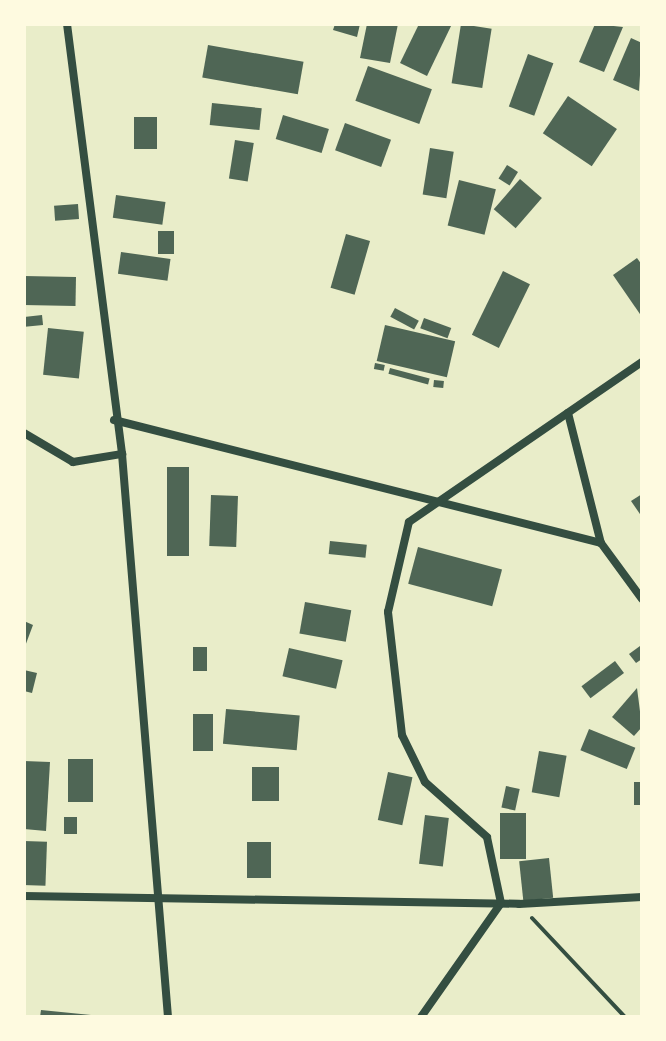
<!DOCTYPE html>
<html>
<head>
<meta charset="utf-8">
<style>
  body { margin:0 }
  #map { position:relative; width:666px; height:1041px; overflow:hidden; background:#e9edc9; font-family:Helvetica,sans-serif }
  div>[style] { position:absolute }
  .building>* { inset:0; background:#4f6655; transform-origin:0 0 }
  .path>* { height:4px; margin:-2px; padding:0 2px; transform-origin:2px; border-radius:2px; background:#344e41 }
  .minor>* { height:8px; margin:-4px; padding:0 4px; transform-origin:4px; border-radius:4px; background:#344e41 }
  span { translate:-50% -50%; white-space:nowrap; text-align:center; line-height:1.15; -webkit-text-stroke:8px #fefae0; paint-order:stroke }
  .frame { position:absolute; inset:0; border:26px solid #fefae0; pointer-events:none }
</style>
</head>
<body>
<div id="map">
  <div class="building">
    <div style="clip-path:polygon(335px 24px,360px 24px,357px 37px,333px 30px)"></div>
    <div style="clip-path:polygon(367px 24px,398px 24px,390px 63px,360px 58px)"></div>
    <div style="clip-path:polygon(419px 24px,452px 24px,427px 76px,400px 63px)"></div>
    <div style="left:461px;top:24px;width:31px;height:60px;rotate:9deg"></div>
    <div style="clip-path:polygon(595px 24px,623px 27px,604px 72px,579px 62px)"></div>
    <div style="clip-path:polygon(631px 38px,642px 43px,639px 91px,613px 80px)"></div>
    <div style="left:208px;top:45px;width:97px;height:33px;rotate:10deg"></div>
    <div style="left:528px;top:54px;width:27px;height:56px;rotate:20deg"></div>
    <div style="left:368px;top:66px;width:68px;height:37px;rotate:20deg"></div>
    <div style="left:568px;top:96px;width:59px;height:45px;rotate:34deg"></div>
    <div style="left:212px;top:103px;width:50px;height:22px;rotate:6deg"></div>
    <div style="left:283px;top:115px;width:48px;height:25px;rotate:17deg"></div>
    <div style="left:134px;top:117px;width:23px;height:32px"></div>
    <div style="left:345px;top:123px;width:49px;height:29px;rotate:20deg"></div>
    <div style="left:235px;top:140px;width:19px;height:39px;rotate:9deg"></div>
    <div style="left:430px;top:148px;width:24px;height:47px;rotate:9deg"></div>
    <div style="left:507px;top:165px;width:13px;height:16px;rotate:32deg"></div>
    <div style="left:520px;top:179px;width:29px;height:40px;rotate:41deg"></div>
    <div style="left:459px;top:180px;width:38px;height:47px;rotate:14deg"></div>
    <div style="left:116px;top:195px;width:50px;height:23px;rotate:8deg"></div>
    <div style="left:78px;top:204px;width:15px;height:24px;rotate:86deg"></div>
    <div style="left:158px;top:231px;width:16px;height:23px"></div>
    <div style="left:346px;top:234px;width:25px;height:56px;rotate:16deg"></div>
    <div style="left:121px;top:252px;width:50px;height:22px;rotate:8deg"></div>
    <div style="clip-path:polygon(637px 258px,642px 265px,642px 317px,613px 275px)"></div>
    <div style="left:503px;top:271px;width:30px;height:71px;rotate:26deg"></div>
    <div style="left:24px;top:276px;width:52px;height:29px;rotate:1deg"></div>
    <div style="left:395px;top:308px;width:27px;height:10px;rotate:28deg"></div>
    <div style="left:42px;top:315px;width:10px;height:18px;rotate:84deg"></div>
    <div style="left:424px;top:318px;width:29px;height:11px;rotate:20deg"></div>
    <div style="left:385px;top:325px;width:72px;height:37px;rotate:13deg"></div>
    <div style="left:48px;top:328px;width:36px;height:47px;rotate:6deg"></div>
    <div style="left:375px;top:363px;width:10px;height:6px;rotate:11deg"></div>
    <div style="left:390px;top:368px;width:41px;height:6px;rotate:15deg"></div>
    <div style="left:434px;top:380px;width:10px;height:7px;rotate:6deg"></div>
    <div style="left:167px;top:467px;width:22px;height:89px"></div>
    <div style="clip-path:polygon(642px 494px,642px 517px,631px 501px)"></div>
    <div style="left:211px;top:495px;width:27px;height:51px;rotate:2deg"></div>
    <div style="left:330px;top:541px;width:37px;height:13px;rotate:6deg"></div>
    <div style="left:418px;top:547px;width:87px;height:38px;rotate:15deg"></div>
    <div style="left:305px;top:602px;width:47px;height:32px;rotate:10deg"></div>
    <div style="clip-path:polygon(24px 621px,33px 625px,24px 649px)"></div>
    <div style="clip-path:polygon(640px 646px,642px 659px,636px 663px,629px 654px)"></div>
    <div style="left:193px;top:647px;width:14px;height:24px"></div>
    <div style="left:289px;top:648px;width:55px;height:29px;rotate:13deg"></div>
    <div style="left:615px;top:661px;width:15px;height:42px;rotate:53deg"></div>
    <div style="clip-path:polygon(24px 670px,37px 673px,32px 693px,24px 691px)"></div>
    <div style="clip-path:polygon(637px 688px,642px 727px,634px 736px,612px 717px)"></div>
    <div style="left:226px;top:709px;width:74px;height:35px;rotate:5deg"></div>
    <div style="left:193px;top:714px;width:20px;height:37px"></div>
    <div style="left:589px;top:729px;width:50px;height:23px;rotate:22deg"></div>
    <div style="left:539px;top:751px;width:28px;height:42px;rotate:10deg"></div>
    <div style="left:68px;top:759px;width:25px;height:43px"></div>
    <div style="clip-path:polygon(24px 761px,50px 762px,46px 831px,24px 829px)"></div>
    <div style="left:279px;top:767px;width:34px;height:27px;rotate:90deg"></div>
    <div style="left:388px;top:772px;width:25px;height:49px;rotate:12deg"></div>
    <div style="left:634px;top:782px;width:8px;height:23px"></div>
    <div style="left:506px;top:786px;width:14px;height:22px;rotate:12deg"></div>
    <div style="left:500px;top:813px;width:26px;height:46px"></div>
    <div style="left:425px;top:815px;width:24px;height:49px;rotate:7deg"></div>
    <div style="left:64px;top:817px;width:13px;height:17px"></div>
    <div style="left:24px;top:841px;width:23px;height:44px;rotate:2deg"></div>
    <div style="left:247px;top:842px;width:24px;height:36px"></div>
    <div style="left:549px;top:858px;width:40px;height:30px;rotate:84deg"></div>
    <div style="clip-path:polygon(41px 1010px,91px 1015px,91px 1017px,40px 1017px)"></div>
  </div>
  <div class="path">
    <div style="left:532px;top:918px;width:136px;rotate:46.8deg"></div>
  </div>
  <div class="minor">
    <div style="left:67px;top:24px;width:434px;rotate:82.7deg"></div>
    <div style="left:122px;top:454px;width:565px;rotate:85.33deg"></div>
    <div style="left:568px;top:413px;width:134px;rotate:75.8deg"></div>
    <div style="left:601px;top:543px;width:69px;rotate:53.8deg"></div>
    <div style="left:114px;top:420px;width:502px;rotate:14.17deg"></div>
    <div style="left:24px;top:433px;width:57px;rotate:30.6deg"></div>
    <div style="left:73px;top:462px;width:50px;rotate:-9.3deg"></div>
    <div style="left:24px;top:896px;width:495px;rotate:0.9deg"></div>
    <div style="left:519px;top:904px;width:123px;rotate:-3.3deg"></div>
    <div style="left:421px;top:1017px;width:139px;rotate:-54.9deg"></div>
    <div style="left:501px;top:903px;width:67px;rotate:-102deg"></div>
    <div style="left:487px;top:837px;width:83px;rotate:-138.4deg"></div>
    <div style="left:425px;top:782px;width:52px;rotate:-116.1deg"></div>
    <div style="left:402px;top:735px;width:124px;rotate:-96.5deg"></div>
    <div style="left:388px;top:612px;width:92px;rotate:-76.9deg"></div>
    <div style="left:409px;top:522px;width:283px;rotate:-34.5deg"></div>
  </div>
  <div class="frame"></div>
</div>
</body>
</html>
